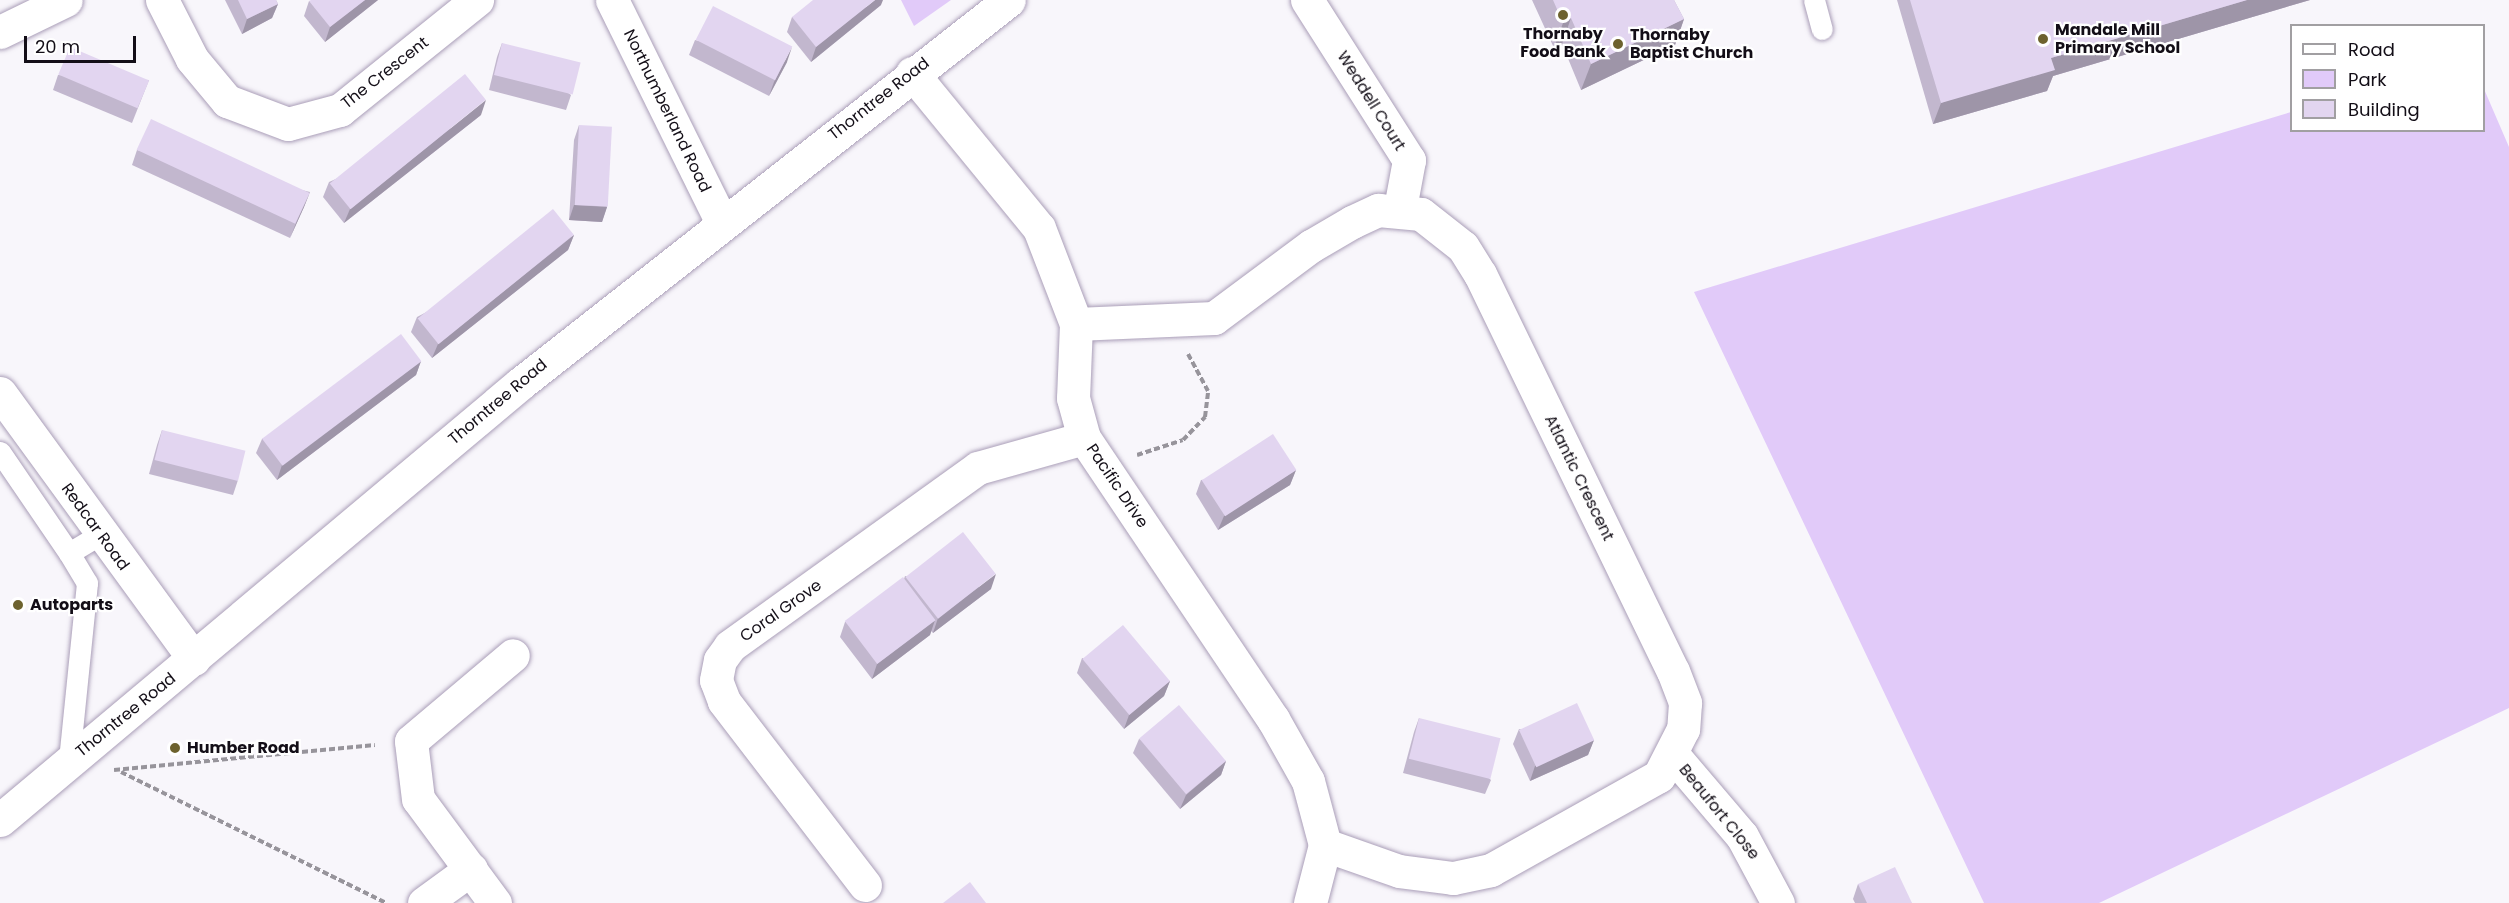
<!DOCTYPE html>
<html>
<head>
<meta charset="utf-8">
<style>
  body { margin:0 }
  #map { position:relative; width:2509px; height:903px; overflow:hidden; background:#f8f6fb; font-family:Poppins,sans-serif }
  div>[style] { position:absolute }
  .green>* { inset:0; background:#e1caf9 }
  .path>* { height:4px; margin-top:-2px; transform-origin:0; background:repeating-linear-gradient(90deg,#97949b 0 6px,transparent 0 9px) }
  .roads { filter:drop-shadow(0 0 2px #aa9eb8) drop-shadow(0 0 2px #aa9eb8) }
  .service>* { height:21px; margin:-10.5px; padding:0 10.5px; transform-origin:10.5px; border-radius:10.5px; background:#fff }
  .minor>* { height:33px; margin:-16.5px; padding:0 16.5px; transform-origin:16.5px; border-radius:16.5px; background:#fff }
  .wall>* { inset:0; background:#c2b7ce }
  .shaded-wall>* { inset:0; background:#9e95a8 }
  .building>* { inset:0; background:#e2d5f0; transform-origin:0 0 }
  .dots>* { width:16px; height:16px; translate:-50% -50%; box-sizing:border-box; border:3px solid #fff; border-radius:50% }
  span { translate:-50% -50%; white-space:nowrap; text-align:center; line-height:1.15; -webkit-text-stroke:4.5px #fff; paint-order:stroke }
  .poi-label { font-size:16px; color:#130e17; font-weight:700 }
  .left { translate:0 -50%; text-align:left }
  .street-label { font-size:16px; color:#130e17 }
  .legend { position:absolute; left:2290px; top:24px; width:195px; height:108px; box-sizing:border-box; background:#fff; border:2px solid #a19fa2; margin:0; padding:8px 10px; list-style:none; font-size:18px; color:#130e17 }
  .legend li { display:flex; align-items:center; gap:12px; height:30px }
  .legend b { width:30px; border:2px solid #a19fa2 }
  .scale { position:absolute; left:24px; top:36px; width:112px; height:27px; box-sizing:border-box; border:3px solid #130e17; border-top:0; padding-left:8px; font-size:18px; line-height:21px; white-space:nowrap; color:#130e17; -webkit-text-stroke:4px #fff; paint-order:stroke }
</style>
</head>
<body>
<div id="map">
  <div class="green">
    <div style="clip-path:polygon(901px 0,951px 0,914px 26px)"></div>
    <div style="clip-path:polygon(2484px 89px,2509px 147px,2509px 708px,2099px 903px,1984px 903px,1694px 292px,2291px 112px,2292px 130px,2484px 130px)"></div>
  </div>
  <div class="path">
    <div style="left:1137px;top:455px;width:48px;rotate:-18.1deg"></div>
    <div style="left:1183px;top:440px;width:32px;rotate:-46deg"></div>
    <div style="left:1205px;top:417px;width:26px;rotate:-83deg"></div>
    <div style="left:1208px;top:391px;width:42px;rotate:-118.4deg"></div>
    <div style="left:114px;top:770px;width:262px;rotate:-5.5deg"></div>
    <div style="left:121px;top:772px;width:296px;rotate:26.3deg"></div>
  </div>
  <div class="roads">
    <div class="service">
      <div style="left:1814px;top:0;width:30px;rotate:75deg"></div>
      <div style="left:0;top:452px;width:122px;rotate:55.7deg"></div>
      <div style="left:69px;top:553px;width:35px;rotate:-31deg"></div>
      <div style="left:69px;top:553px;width:35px;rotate:59deg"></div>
      <div style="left:87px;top:583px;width:179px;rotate:95.8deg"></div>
    </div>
    <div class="minor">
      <div style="left:162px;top:0;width:66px;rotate:63deg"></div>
      <div style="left:192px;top:59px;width:55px;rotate:50.2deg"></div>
      <div style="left:227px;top:101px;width:65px;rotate:20.7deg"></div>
      <div style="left:288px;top:124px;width:54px;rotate:-15.1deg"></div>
      <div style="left:340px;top:110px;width:176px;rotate:-38.8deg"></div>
      <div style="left:612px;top:0;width:246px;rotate:63.7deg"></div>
      <div style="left:1307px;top:0;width:190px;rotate:57.5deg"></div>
      <div style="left:1409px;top:160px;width:49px;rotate:100.6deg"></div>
      <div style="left:0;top:32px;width:73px;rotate:-25.9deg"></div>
      <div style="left:912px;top:73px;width:200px;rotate:50.7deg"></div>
      <div style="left:1039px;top:228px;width:103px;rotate:68.9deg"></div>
      <div style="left:1076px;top:324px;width:74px;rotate:92.3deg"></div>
      <div style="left:1073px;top:398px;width:41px;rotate:74.6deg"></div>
      <div style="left:1084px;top:438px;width:339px;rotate:56.1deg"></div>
      <div style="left:1273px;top:719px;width:71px;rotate:60.6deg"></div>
      <div style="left:1308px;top:781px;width:66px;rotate:75.1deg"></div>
      <div style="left:1325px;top:845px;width:60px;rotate:104.5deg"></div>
      <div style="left:1076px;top:324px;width:138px;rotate:-2.5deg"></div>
      <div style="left:1214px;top:318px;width:121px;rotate:-36.6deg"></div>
      <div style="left:1311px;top:246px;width:48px;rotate:-30.3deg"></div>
      <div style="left:1352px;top:222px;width:29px;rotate:-25deg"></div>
      <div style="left:1378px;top:210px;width:43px;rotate:5.3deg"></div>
      <div style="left:1421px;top:214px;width:53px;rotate:38.2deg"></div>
      <div style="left:1463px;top:247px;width:32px;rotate:58deg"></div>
      <div style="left:1480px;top:274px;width:441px;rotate:64.1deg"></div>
      <div style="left:1673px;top:671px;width:34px;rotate:69deg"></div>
      <div style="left:1685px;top:703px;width:26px;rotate:94deg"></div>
      <div style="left:1683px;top:729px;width:53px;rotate:117.1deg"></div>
      <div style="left:1659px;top:776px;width:193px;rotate:150.8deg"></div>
      <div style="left:1491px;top:870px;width:39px;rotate:168deg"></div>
      <div style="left:1453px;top:878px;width:54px;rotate:-172.6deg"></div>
      <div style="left:1399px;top:871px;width:78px;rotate:-160.6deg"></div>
      <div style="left:0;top:393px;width:329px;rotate:53.9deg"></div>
      <div style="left:1673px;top:755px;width:106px;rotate:49.6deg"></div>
      <div style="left:1742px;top:836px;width:76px;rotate:61.8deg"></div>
      <div style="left:0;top:820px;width:680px;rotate:-39.99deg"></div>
      <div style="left:521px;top:383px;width:620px;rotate:-38.13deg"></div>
      <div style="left:865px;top:885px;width:232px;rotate:-127.5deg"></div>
      <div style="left:724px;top:701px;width:22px;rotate:-111deg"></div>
      <div style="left:716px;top:680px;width:20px;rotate:-79deg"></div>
      <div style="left:720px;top:660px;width:17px;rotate:-54deg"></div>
      <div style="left:730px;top:646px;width:305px;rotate:-35.7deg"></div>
      <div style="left:978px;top:468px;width:110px;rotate:-15.8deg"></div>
      <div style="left:424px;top:903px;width:58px;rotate:-35.9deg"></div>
      <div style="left:495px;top:903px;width:129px;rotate:-126.5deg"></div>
      <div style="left:418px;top:799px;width:58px;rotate:-96.9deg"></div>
      <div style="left:411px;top:741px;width:133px;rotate:-40.1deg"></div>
    </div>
  </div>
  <div class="wall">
    <div style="clip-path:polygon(225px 0,276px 0,278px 4px,272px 18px,242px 34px)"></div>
    <div style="clip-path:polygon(378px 0,325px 42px,304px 16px,309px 1px)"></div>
    <div style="clip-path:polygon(1532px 0,1674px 0,1684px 19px,1675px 45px,1581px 90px,1562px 44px,1554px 48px)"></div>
    <div style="clip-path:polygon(1897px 0,2310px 0,2053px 76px,2047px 91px,1933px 124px)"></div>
    <div style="clip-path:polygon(881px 5px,811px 62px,787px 32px,792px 17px)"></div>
    <div style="clip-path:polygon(695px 40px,787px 62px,769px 96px,689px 55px)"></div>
    <div style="clip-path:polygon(502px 43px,571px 95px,566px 110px,489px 90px,497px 57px)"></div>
    <div style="clip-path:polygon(58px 75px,149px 80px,132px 123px,53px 90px)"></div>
    <div style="clip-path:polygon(481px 115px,344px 223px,323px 197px,329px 182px)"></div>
    <div style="clip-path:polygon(579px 125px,607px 207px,602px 222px,569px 220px,574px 140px)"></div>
    <div style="clip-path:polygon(137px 150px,310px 192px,304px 207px,290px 238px,132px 165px)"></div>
    <div style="clip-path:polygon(574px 235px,568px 250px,432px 358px,411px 332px,417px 317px)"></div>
    <div style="clip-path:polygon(421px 361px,416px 375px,277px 480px,256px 453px,262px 439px)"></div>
    <div style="clip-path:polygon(162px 430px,238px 480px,233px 495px,149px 474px,157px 445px)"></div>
    <div style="clip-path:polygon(1296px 470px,1290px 485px,1218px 530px,1196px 494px,1201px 480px)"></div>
    <div style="clip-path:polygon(905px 576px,991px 589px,933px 633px,931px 631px,930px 635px,872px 679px,840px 637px,845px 622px,904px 579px)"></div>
    <div style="clip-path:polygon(1082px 658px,1170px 681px,1164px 696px,1124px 729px,1077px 673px)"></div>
    <div style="clip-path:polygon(1419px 718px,1491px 780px,1485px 794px,1403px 773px,1414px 732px)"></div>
    <div style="clip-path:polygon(1519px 729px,1594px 740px,1588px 755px,1530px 781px,1513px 744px)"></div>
    <div style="clip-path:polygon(1139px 739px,1226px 761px,1221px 775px,1180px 809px,1133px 753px)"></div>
    <div style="clip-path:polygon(1858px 884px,1912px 903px,1855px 903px,1853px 899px)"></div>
  </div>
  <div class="shaded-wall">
    <div style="clip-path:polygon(365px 0,378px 0,325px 42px,330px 27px)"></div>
    <div style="clip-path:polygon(875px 0,883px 0,881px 5px,811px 62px,816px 47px)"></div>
    <div style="clip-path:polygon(2247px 0,2310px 0,2053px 76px,2047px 91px,1933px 124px,1941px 103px,2051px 58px)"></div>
    <div style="clip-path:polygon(278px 4px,272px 18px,242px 34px,247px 19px)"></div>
    <div style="clip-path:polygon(1571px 18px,1562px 44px,1554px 48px,1563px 23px)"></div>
    <div style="clip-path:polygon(1684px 19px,1675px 45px,1581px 90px,1591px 64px)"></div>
    <div style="clip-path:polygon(792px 47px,787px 62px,769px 96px,774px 82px)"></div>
    <div style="clip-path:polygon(486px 100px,481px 115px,344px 223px,350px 209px)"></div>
    <div style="clip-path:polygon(310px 192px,304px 207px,290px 238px,296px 223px)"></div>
    <div style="clip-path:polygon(574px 205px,607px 207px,602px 222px,569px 220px)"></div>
    <div style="clip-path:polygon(574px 235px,568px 250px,432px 358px,438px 344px)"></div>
    <div style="clip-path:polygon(421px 361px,416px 375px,277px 480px,282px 465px)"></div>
    <div style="clip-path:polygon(1296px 470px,1290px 485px,1218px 530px,1224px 516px)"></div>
    <div style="clip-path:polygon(996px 574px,991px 589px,933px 633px,938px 618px)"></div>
    <div style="clip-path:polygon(935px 620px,930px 635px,872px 679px,877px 664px)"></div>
    <div style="clip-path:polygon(1170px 681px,1164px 696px,1124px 729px,1129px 715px)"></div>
    <div style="clip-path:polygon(1594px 740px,1588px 755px,1530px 781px,1535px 766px)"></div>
    <div style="clip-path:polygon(1226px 761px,1221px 775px,1180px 809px,1186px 795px)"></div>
  </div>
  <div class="building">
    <div style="clip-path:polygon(238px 0,276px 0,278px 4px,247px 19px)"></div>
    <div style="clip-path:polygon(311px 0,365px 0,330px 27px,309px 1px)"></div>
    <div style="clip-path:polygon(813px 0,875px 0,816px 47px,792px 17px)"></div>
    <div style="clip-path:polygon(1553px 0,1674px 0,1684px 19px,1591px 64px,1571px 18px,1563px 23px)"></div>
    <div style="clip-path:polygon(1910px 0,2247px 0,2051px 58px,2055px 70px,1941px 103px)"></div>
    <div style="left:713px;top:6px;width:89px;height:38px;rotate:27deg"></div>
    <div style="left:502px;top:43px;width:81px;height:33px;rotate:14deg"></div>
    <div style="left:70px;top:47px;width:86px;height:30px;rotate:23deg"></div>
    <div style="left:465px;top:74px;width:33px;height:174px;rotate:51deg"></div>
    <div style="left:151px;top:119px;width:175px;height:34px;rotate:25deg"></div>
    <div style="left:579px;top:125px;width:33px;height:80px;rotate:3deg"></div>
    <div style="left:553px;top:209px;width:33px;height:174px;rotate:51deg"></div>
    <div style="left:401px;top:334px;width:34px;height:174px;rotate:53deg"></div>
    <div style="left:162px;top:430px;width:86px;height:31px;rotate:14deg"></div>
    <div style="left:1273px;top:434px;width:43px;height:85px;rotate:57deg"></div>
    <div style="left:963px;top:532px;width:53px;height:73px;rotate:52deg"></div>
    <div style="left:903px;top:577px;width:54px;height:73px;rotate:53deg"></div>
    <div style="left:1123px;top:625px;width:73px;height:53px;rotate:50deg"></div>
    <div style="left:1577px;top:703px;width:41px;height:64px;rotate:65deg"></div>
    <div style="left:1179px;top:705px;width:73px;height:52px;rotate:50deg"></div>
    <div style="left:1419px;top:718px;width:84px;height:42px;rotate:14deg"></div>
    <div style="clip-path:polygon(1895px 867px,1912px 903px,1867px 903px,1858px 884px)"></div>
    <div style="clip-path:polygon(970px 882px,986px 903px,943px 903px)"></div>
  </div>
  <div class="dots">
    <div style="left:1563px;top:15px;background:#6d622e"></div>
    <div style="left:2043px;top:39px;background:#6d622e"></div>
    <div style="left:1618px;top:44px;background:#6d622e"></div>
    <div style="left:18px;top:605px;background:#6d622e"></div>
    <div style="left:175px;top:748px;background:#6d622e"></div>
  </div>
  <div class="poi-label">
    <span class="left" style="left:2055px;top:39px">Mandale Mill<br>Primary School</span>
    <span style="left:1563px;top:43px">Thornaby<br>Food Bank</span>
    <span class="left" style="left:1630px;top:44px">Thornaby<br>Baptist Church</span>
    <span class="left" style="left:30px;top:605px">Autoparts</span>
    <span class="left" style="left:187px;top:748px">Humber Road</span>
  </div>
  <div class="street-label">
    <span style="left:385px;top:73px;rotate:-38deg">The Crescent</span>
    <span style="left:879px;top:99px;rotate:-38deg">Thorntree Road</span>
    <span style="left:1371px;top:101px;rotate:58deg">Weddell Court</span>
    <span style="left:667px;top:111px;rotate:64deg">Northumberland Road</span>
    <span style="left:498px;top:402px;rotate:-40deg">Thorntree Road</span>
    <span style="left:1579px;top:478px;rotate:64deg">Atlantic Crescent</span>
    <span style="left:1117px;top:486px;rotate:56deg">Pacific Drive</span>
    <span style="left:95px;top:527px;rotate:54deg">Redcar Road</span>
    <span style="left:781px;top:611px;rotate:-35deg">Coral Grove</span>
    <span style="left:126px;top:715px;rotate:-39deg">Thorntree Road</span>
    <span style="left:1719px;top:812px;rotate:51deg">Beaufort Close</span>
  </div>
  <ul class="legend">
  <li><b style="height:8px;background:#fff"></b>Road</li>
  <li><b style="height:16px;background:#e1caf9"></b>Park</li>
  <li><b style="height:16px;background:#e2d5f0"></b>Building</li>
  </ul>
  <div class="scale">20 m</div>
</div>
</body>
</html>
